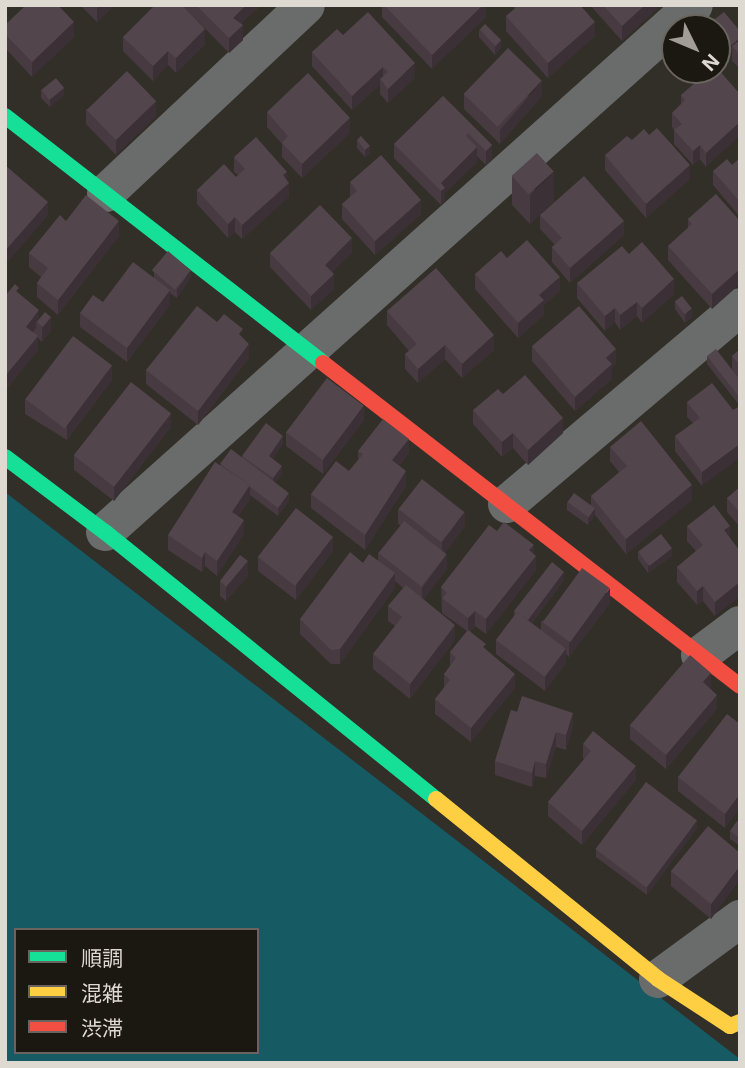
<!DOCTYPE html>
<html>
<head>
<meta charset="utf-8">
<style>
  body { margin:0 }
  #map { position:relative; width:745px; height:1068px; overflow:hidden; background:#322e28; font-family:Inter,"Noto Sans JP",sans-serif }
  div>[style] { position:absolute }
  .water>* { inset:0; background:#165a64 }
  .street>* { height:38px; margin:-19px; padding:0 19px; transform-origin:19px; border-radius:19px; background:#6a6c6b }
  .fast>* { height:16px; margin:-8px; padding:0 8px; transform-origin:8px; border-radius:8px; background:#16e098 }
  .slow>* { height:16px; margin:-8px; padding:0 8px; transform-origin:8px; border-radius:8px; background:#ffcf43 }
  .jam>* { height:16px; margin:-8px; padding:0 8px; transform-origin:8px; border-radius:8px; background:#f24e42 }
  .wall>* { inset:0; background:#473b41 }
  .shaded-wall>* { inset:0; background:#3a3035 }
  .building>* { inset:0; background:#53454c; transform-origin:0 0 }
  span { translate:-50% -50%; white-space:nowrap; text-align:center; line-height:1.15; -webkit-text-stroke:5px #1b1812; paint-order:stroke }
  .frame { position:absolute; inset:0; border:7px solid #ded9d1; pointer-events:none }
  .legend { position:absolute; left:14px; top:928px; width:245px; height:126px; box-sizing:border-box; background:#1b1812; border:2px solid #69655e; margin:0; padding:9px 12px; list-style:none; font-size:21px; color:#ded9d1 }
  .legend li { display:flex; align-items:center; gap:14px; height:35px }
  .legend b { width:35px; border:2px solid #69655e }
  .north { position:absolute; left:661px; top:14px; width:70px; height:70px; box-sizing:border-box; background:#1b1812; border:2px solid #69655e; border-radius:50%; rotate:133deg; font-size:19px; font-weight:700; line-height:28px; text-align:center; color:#ded9d1 }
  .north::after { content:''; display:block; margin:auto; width:24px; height:32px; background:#a29d96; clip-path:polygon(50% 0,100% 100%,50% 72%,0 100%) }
</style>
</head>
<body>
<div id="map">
  <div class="water">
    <div style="clip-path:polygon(evenodd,5px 492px,740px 1059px,740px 1063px,5px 1063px,5px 492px,16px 930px,257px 930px,257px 1052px,16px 1052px,16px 930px)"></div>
  </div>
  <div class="street">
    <div style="left:106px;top:193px;width:274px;rotate:-43.2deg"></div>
    <div style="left:507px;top:504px;width:305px;rotate:-40.2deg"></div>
    <div style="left:105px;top:532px;width:790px;rotate:-41.82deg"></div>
    <div style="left:700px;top:655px;width:50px;rotate:-36.9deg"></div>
    <div style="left:658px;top:979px;width:102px;rotate:-36.2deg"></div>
  </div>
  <div class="fast">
    <div style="left:5px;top:116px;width:403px;rotate:37.8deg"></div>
    <div style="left:5px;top:457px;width:125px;rotate:36.9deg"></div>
    <div style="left:105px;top:532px;width:425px;rotate:38.9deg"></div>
  </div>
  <div class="slow">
    <div style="left:436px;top:799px;width:286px;rotate:39deg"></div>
    <div style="left:658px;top:979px;width:86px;rotate:33.1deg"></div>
    <div style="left:730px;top:1026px;width:11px;rotate:-22deg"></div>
  </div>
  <div class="jam">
    <div style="left:323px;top:363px;width:527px;rotate:37.76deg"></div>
  </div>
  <div class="wall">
    <div style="clip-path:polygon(80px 5px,114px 5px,97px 22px)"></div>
    <div style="clip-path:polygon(182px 5px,261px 5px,241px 24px,243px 40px,229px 53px)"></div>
    <div style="clip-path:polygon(382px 5px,489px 5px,486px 8px,486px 17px,432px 69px,382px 17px)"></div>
    <div style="clip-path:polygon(512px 5px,580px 5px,595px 36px,548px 78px,506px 31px,506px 16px,515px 9px)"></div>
    <div style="clip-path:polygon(590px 5px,661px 5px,622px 41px)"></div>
    <div style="clip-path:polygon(5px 25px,74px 37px,32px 77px,5px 48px)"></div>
    <div style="clip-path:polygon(717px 28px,740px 31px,740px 69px,732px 61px,732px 51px,719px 62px,717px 60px)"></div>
    <div style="clip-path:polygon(479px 30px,501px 48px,495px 55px,479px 37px)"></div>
    <div style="clip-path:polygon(343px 35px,415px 78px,388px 103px,380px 94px,380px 85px,352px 110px,312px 66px,312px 52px)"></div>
    <div style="clip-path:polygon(123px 37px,205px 44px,176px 73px,168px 65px,153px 81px,123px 51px)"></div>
    <div style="clip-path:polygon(710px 70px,706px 167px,700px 159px,693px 165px,674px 144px,674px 130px,672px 127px,672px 113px,681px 104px,681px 95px)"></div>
    <div style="clip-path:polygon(41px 90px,64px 95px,50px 107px,41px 98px)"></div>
    <div style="clip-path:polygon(464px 94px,542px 96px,500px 144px,464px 109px)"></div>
    <div style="clip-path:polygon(443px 96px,492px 145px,492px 160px,486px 165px,477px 156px,477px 162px,445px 193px,445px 202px,441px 205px,394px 158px,394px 144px)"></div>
    <div style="clip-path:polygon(86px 109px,156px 116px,116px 155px,86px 124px)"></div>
    <div style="clip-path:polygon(267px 112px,350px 133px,302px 178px,282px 157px,282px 144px,267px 127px)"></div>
    <div style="clip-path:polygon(649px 135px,690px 179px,646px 218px,605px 170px,605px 155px,632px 140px)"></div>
    <div style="clip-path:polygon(357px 140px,370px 154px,365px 157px,357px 148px)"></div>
    <div style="clip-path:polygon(234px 157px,287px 181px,289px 197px,242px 239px,235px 232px,228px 238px,197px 204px,197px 190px,236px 177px,238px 175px,234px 172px)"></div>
    <div style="clip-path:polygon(740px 158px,740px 217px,713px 185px,713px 171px,732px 165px)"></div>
    <div style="clip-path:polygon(512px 176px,554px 201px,530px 224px,512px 205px)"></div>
    <div style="clip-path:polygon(350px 182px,421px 214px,375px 255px,342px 219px,342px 204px,350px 197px)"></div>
    <div style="clip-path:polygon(716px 194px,712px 309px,668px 260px,668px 246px,688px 228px,688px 219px)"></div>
    <div style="clip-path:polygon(540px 215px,624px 235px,570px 283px,552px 262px,552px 247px,555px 245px,540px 229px)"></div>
    <div style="clip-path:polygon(66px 221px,119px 236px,58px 315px,37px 297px,37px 283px,41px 277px,29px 267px,29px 253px)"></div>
    <div style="clip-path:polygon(270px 253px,352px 253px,332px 272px,334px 289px,311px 310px,270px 267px)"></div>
    <div style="clip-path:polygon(629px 254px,674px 294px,642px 323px,637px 316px,620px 330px,615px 322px,605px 331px,577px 298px,577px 283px)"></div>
    <div style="clip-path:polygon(507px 258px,560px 291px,544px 305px,544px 315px,518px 338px,475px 289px,475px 274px)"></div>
    <div style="clip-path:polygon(154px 272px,191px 277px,177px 298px,170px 293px,170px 305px,127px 362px,80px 327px,80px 313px,154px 278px)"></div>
    <div style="clip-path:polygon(19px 294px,39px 319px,51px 331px,42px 342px,38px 338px,38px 350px,6px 390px,5px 296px)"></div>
    <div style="clip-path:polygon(675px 301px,692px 317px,685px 323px,675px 309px)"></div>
    <div style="clip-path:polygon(387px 311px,494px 350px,462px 378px,445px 359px,418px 383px,405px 369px,405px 354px,409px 351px,387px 325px)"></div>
    <div style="clip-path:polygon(217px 322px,243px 338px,249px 358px,198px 425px,146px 384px,146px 370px)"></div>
    <div style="clip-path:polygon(532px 346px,616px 363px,612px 367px,612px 379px,575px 411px,532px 361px)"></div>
    <div style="clip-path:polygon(740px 349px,740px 406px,707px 364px,707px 356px,732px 370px,732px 356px)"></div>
    <div style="clip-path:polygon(112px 380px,67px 440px,25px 414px,25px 399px)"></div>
    <div style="clip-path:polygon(687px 402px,733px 410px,702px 486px,675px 451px,675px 436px,693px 423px,687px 417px)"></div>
    <div style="clip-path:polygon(473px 410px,563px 433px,528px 465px,513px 448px,502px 457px,473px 424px)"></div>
    <div style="clip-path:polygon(364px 420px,323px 474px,286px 446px,286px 432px)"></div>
    <div style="clip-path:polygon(171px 427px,114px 501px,74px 470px,74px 456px)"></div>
    <div style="clip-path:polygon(283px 444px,272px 459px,282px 474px,275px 482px,289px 501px,278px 516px,250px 495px,250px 500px,238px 516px,244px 534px,217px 576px,205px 566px,202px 572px,168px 550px,168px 535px,220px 465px,242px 458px,242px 456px)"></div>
    <div style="clip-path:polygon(610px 447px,692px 500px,626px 554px,595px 515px,588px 525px,567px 510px,567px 502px,591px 505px,591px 496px,619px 472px,610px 461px)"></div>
    <div style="clip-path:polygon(358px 451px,409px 453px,399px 466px,406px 486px,365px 550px,311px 508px,311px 494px,349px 471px,358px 460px)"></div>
    <div style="clip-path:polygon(740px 487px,740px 527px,727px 512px,727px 498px)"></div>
    <div style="clip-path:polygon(398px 509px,465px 526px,445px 553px,447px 569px,424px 599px,455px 640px,410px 699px,373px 669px,373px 654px,395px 626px,388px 621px,388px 606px,403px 588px,395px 581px,395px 588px,340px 664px,331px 664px,300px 634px,300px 619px,363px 563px,378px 561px,378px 553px,401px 525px,398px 524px)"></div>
    <div style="clip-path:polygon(687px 526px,730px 526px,715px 616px,703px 601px,697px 605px,677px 582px,677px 567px,696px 551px,687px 541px)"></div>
    <div style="clip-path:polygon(333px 551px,296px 600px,258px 571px,258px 557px)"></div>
    <div style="clip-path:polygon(638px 552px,672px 556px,648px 573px,638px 559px)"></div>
    <div style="clip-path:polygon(534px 554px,536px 570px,486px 634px,475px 626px,470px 631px,486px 650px,515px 688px,471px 742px,435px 714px,435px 699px,444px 688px,444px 674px,450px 667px,450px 652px,467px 631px,442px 613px,441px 587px)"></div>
    <div style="clip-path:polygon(248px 576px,226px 601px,220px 596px,220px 581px)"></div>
    <div style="clip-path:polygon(564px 580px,532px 623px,541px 630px,541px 621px,610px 603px,569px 657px,566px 654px,566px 663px,545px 691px,496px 654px,496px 640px,514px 616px,514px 611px)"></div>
    <div style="clip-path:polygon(711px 687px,710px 689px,717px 709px,666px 769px,630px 739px,630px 725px)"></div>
    <div style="clip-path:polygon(511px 710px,573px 727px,566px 750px,556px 747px,546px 778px,535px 776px,532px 787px,495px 775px,495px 761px)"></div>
    <div style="clip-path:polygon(740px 724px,725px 828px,678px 791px,678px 777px)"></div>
    <div style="clip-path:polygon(583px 744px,636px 780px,582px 845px,548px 816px,548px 802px,584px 760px,583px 758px)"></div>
    <div style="clip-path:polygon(740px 823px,740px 846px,730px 839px,730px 831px)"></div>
    <div style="clip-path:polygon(697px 828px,647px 895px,596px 857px,596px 849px)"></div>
    <div style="clip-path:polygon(740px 853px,711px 919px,671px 886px,671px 871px)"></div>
  </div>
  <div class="shaded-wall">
    <div style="clip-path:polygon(99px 5px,114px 5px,97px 22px,97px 8px)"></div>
    <div style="clip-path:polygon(246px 5px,261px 5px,233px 32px,233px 18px)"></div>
    <div style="clip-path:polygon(482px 5px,489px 5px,486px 8px,486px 17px,432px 69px,432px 55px)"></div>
    <div style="clip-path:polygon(645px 5px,661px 5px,622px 41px,622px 26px)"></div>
    <div style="clip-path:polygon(74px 22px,74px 37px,32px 77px,32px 62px)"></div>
    <div style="clip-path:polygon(595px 22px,595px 36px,548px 78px,548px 63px)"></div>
    <div style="clip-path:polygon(243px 25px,243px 40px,229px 53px,229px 38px)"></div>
    <div style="clip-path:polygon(205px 29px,205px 44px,176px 73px,176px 58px)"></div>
    <div style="clip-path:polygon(740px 38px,740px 45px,732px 46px,732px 51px,719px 62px,719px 55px)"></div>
    <div style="clip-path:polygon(501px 40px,501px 48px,495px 55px,495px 47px)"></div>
    <div style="clip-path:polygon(168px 51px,168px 65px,153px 81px,153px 66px)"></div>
    <div style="clip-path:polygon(415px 63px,415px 78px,388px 103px,388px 89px)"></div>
    <div style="clip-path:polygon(383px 67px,383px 82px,380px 79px,380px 85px,352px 110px,352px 96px)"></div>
    <div style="clip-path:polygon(542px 81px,542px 96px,500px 144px,500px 130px)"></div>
    <div style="clip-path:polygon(64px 88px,64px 95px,50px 107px,50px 99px)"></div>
    <div style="clip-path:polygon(156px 101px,156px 116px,116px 155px,116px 140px)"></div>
    <div style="clip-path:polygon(350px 118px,350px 133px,302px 178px,302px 164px)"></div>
    <div style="clip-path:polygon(740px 122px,740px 136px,706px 167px,706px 153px)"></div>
    <div style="clip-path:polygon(492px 145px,492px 160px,486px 165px,486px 151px)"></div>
    <div style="clip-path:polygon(700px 145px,700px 159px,693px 165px,693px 151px)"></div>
    <div style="clip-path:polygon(370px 146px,370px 154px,365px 157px,365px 150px)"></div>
    <div style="clip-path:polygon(477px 147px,477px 162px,445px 193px,445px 202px,441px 205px,441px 183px)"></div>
    <div style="clip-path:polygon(690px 165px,690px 179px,646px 218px,646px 204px)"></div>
    <div style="clip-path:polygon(287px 172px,287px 184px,289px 183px,289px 197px,242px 239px,242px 225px,283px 175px)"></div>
    <div style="clip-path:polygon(554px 172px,554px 201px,530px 224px,530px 195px)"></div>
    <div style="clip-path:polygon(421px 200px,421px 214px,375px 255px,375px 241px)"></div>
    <div style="clip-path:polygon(48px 202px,48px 216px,5px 265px,5px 251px)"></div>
    <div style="clip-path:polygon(235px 217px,235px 232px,228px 238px,228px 224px)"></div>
    <div style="clip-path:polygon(119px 221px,119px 236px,58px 315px,58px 300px)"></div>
    <div style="clip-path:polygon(624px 221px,624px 235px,570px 283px,570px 268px)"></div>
    <div style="clip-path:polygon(352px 238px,352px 253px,325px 279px,325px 265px)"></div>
    <div style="clip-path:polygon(740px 269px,740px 284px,712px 309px,712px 294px)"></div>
    <div style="clip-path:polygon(191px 270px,191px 277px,177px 298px,177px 290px)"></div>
    <div style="clip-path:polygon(334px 274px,334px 289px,311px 310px,311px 296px)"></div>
    <div style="clip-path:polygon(560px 277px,560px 291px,544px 305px,544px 315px,518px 338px,518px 323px,539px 295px)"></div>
    <div style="clip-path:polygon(674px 279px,674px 294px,642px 323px,642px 308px)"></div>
    <div style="clip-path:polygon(170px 290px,170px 305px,127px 362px,127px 348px)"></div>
    <div style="clip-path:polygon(637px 302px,637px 316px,620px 330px,620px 315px)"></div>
    <div style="clip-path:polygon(615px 308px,615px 322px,605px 331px,605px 316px)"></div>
    <div style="clip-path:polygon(692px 309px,692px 317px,685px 323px,685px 315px)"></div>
    <div style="clip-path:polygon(39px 310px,39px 324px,36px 322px,36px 328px,26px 341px,26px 327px)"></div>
    <div style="clip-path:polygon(51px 317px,51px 331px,42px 342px,42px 327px)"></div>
    <div style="clip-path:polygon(494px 335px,494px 350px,462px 378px,462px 364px)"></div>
    <div style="clip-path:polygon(38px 336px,38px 350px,6px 390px,6px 375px)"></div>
    <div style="clip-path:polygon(249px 344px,249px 358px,198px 425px,198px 411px)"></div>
    <div style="clip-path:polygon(445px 345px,445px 359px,418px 383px,418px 369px)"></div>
    <div style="clip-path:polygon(616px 349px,616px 363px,612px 367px,612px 379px,575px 411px,575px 397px,606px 358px)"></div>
    <div style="clip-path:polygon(112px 365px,112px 380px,67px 440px,67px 425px)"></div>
    <div style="clip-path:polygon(364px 406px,364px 420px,323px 474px,323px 459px)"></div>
    <div style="clip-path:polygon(171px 413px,171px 427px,114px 501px,114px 487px)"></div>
    <div style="clip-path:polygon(563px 418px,563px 433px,528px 465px,528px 450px)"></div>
    <div style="clip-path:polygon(513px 433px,513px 448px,502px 457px,502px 442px)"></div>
    <div style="clip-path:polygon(283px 436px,283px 444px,269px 464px,269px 456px)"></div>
    <div style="clip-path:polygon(409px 439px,409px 453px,392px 475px,392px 460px)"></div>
    <div style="clip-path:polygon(740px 444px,740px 458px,702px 486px,702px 472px)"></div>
    <div style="clip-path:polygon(282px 466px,282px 474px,273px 485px,273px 478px)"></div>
    <div style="clip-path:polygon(406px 471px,406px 486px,365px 550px,365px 535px)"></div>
    <div style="clip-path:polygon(250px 485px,250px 500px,232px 526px,232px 512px)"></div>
    <div style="clip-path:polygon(692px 485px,692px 500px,626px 554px,626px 539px)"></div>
    <div style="clip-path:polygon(289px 493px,289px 501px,278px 516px,278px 508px)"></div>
    <div style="clip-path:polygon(595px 508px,595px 516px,588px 525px,588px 518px)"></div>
    <div style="clip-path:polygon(465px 512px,465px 526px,442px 557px,442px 542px)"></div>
    <div style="clip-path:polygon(244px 520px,244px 534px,217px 576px,217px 561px)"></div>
    <div style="clip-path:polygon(730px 526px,730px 540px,724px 530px)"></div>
    <div style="clip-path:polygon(333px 537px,333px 551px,296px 600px,296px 585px)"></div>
    <div style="clip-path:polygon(534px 545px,534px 558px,536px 556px,536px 570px,486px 634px,486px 619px,529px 550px)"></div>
    <div style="clip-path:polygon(672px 548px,672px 556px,648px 573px,648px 565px)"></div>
    <div style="clip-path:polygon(205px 552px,205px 566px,202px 572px,202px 558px)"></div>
    <div style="clip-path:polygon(447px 554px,447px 569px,422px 602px,422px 588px)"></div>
    <div style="clip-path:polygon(248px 561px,248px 576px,226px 601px,226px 587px)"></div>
    <div style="clip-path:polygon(564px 572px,564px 580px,527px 629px,527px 621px)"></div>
    <div style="clip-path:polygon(395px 573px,395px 588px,340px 664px,340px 649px)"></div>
    <div style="clip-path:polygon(740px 582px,740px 597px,715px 616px,715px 602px)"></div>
    <div style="clip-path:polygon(703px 586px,703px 601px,697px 605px,697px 591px)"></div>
    <div style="clip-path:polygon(610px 588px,610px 603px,569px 657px,569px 642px)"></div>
    <div style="clip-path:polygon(475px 611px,475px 626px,468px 632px,468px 618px)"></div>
    <div style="clip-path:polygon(455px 625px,455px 640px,410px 699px,410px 684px)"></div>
    <div style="clip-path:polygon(566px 649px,566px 663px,545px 691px,545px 677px)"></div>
    <div style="clip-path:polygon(711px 673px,711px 687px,703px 697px,703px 682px)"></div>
    <div style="clip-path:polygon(515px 674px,515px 688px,471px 742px,471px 728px)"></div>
    <div style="clip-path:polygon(717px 695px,717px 709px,666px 769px,666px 755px)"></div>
    <div style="clip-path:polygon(573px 713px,573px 727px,566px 750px,566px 735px)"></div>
    <div style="clip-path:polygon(556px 732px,556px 747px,546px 778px,546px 764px)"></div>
    <div style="clip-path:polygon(535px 761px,535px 776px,532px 787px,532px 773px)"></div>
    <div style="clip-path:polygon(636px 766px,636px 780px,582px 845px,582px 831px)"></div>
    <div style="clip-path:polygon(740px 794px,740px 809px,725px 828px,725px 814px)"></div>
    <div style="clip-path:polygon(697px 821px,697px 828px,647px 895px,647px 887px)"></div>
    <div style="clip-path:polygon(740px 866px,740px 880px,711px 919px,711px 904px)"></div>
  </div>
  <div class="building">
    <div style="clip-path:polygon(26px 5px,58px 5px,74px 22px,32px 62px,5px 34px,5px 25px)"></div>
    <div style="clip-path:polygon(155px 5px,182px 5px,205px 29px,176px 58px,168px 51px,153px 66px,123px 37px)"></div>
    <div style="clip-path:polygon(196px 5px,246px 5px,233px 18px,243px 25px,229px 38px)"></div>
    <div style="clip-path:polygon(384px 5px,483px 5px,432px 55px)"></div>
    <div style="clip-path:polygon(519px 5px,580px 5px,595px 22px,548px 63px,506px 16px)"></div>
    <div style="clip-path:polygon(603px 5px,645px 5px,622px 26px)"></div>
    <div style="clip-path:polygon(368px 12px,415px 63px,388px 89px,380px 79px,388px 72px,383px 67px,352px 96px,312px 52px,337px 29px,343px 35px)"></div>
    <div style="clip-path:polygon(724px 12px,740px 31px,740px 38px,719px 55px,717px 52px,717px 28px,703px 28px)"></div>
    <div style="left:485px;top:24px;width:23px;height:8px;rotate:45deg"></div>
    <div style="clip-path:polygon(740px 40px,740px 55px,732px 46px)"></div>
    <div style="left:508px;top:48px;width:47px;height:64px;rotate:44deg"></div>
    <div style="clip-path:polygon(717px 68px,740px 94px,740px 122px,706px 153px,700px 145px,693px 151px,674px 130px,682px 124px,672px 113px,685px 100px,681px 95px,710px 70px,717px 70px)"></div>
    <div style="left:127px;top:71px;width:42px;height:56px;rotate:46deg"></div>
    <div style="clip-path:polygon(308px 73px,350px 118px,302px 164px,282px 143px,288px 136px,267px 112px)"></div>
    <div style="left:56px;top:78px;width:13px;height:19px;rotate:51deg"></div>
    <div style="clip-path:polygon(443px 96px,492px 145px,486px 151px,468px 133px,466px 136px,477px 147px,441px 183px,445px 188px,441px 191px,394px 144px)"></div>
    <div style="clip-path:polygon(657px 128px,690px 165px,646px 204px,605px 155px,627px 136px,632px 140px,644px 129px,649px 135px)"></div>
    <div style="clip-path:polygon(361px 136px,370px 146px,365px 150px,357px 140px)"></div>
    <div style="clip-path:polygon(256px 137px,287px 172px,283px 175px,289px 183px,242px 225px,235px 217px,228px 224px,197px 190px,224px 164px,236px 177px,245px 169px,234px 157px)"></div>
    <div style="left:537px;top:153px;width:25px;height:34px;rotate:48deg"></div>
    <div style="clip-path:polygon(381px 155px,421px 200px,375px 241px,342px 204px,357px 191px,350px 182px)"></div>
    <div style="clip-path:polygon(740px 158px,740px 202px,713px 171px,727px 159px,732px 165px)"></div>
    <div style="clip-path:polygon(5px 165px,48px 202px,5px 251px)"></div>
    <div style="clip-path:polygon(584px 176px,624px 221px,570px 268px,552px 247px,562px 238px,540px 215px)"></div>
    <div style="clip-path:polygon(716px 194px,740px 221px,740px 269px,712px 294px,668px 246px,692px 224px,688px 219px)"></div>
    <div style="clip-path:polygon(86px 195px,119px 221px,58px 300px,37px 283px,48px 268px,29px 253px,60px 215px,66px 221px)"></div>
    <div style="clip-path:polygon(320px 205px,352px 238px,325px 265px,334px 274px,311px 296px,270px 253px)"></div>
    <div style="clip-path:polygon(527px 240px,560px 277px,539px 295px,544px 300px,518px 323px,475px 274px,501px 251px,507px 258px)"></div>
    <div style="clip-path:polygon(642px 242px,674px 279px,642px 308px,637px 302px,620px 315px,615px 308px,605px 316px,577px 283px,622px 246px,629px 254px)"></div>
    <div style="left:168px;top:251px;width:30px;height:25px;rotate:40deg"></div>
    <div style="clip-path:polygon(133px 262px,170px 290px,127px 348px,80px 313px,93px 295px,103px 302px)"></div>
    <div style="clip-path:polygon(436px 268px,494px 335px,462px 364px,445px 345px,418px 369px,405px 354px,417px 344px,387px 311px)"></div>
    <div style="clip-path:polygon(15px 284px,19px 288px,16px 291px,39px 310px,26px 327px,38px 336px,6px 375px,5px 296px)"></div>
    <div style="left:682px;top:296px;width:16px;height:9px;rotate:52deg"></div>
    <div style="clip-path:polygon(197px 306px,217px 322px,224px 314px,243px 329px,239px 334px,249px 344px,198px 411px,146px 370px)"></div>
    <div style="clip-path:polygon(579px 306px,616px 349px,606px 358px,612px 364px,575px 397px,532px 346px)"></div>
    <div style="left:45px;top:312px;width:8px;height:13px;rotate:40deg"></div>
    <div style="left:73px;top:336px;width:49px;height:79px;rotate:37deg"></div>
    <div style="clip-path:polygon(716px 349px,740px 380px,740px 398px,707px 356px)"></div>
    <div style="clip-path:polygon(740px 349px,740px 365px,732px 356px)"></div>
    <div style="clip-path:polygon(525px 375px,563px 418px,528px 450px,513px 433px,502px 442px,473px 410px,498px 389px,503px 394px)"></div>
    <div style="left:327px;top:378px;width:46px;height:68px;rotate:37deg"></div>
    <div style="left:131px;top:382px;width:51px;height:93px;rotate:38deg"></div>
    <div style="clip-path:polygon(712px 383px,733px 410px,738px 407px,740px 409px,740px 444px,702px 472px,675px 436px,700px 418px,687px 402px)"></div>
    <div style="clip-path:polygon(383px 419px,409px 439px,392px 460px,406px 471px,365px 535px,311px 494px,336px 461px,349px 471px,363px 454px,358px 451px)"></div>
    <div style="clip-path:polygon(641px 421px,692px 485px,626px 539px,591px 496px,627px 466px,610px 447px)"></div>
    <div style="clip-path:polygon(266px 423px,283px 436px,269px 456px,282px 466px,273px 478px,242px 456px)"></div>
    <div style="clip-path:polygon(231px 449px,289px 493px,278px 508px,249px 486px,250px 485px,220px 464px)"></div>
    <div style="clip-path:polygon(215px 462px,250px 485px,232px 512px,244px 520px,217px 561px,205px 552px,202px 558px,168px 535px)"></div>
    <div style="left:422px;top:479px;width:54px;height:38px;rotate:38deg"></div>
    <div style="clip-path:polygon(740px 487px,740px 513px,727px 498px)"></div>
    <div style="left:574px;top:493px;width:26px;height:11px;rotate:36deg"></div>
    <div style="clip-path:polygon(714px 505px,730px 526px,724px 530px,740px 551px,740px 582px,715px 602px,703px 586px,697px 591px,677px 567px,703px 545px,687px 526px)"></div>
    <div style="left:296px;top:508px;width:47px;height:62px;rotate:38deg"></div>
    <div style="left:404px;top:521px;width:54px;height:41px;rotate:38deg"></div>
    <div style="clip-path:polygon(504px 522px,534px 545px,529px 550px,536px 556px,486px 619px,475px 611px,468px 618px,442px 598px,447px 593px,441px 587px,489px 525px,497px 531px)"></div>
    <div style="left:661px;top:534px;width:18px;height:29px;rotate:52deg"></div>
    <div style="clip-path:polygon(350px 552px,363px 563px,369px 554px,395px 573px,340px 649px,331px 650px,300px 619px)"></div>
    <div style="clip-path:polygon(240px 555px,248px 561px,226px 587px,220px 581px)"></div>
    <div style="clip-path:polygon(552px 562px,564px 572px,528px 620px,517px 612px,517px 613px,514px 611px)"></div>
    <div style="left:582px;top:568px;width:34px;height:67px;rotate:36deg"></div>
    <div style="clip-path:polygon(406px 585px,455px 625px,410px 684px,373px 654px,402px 617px,388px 606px)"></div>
    <div style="left:517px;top:612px;width:61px;height:35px;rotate:37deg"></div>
    <div style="clip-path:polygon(468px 630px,486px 644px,483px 647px,515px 674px,471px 728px,435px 699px,450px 680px,444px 674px,456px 658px,450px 652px)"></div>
    <div style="clip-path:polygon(690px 655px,711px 673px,703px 682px,717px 695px,666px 755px,630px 725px)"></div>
    <div style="clip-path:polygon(522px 696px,573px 713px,566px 735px,556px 732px,546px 764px,535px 761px,532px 773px,495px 761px,511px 710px,517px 712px)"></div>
    <div style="clip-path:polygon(727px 714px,740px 724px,740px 794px,725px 814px,678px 777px)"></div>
    <div style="clip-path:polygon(593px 731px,636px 766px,582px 831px,548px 802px,591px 751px,583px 744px)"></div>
    <div style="left:646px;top:782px;width:64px;height:84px;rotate:37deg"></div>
    <div style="clip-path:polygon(737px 821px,740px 823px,740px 838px,730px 831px)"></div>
    <div style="clip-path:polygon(708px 826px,740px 853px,740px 866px,711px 904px,671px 871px)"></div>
  </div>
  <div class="frame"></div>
  <ul class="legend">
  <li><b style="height:9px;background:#16e098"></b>順調</li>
  <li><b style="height:9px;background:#ffcf43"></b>混雑</li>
  <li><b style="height:9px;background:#f24e42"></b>渋滞</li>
  </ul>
  <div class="north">N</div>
</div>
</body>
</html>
